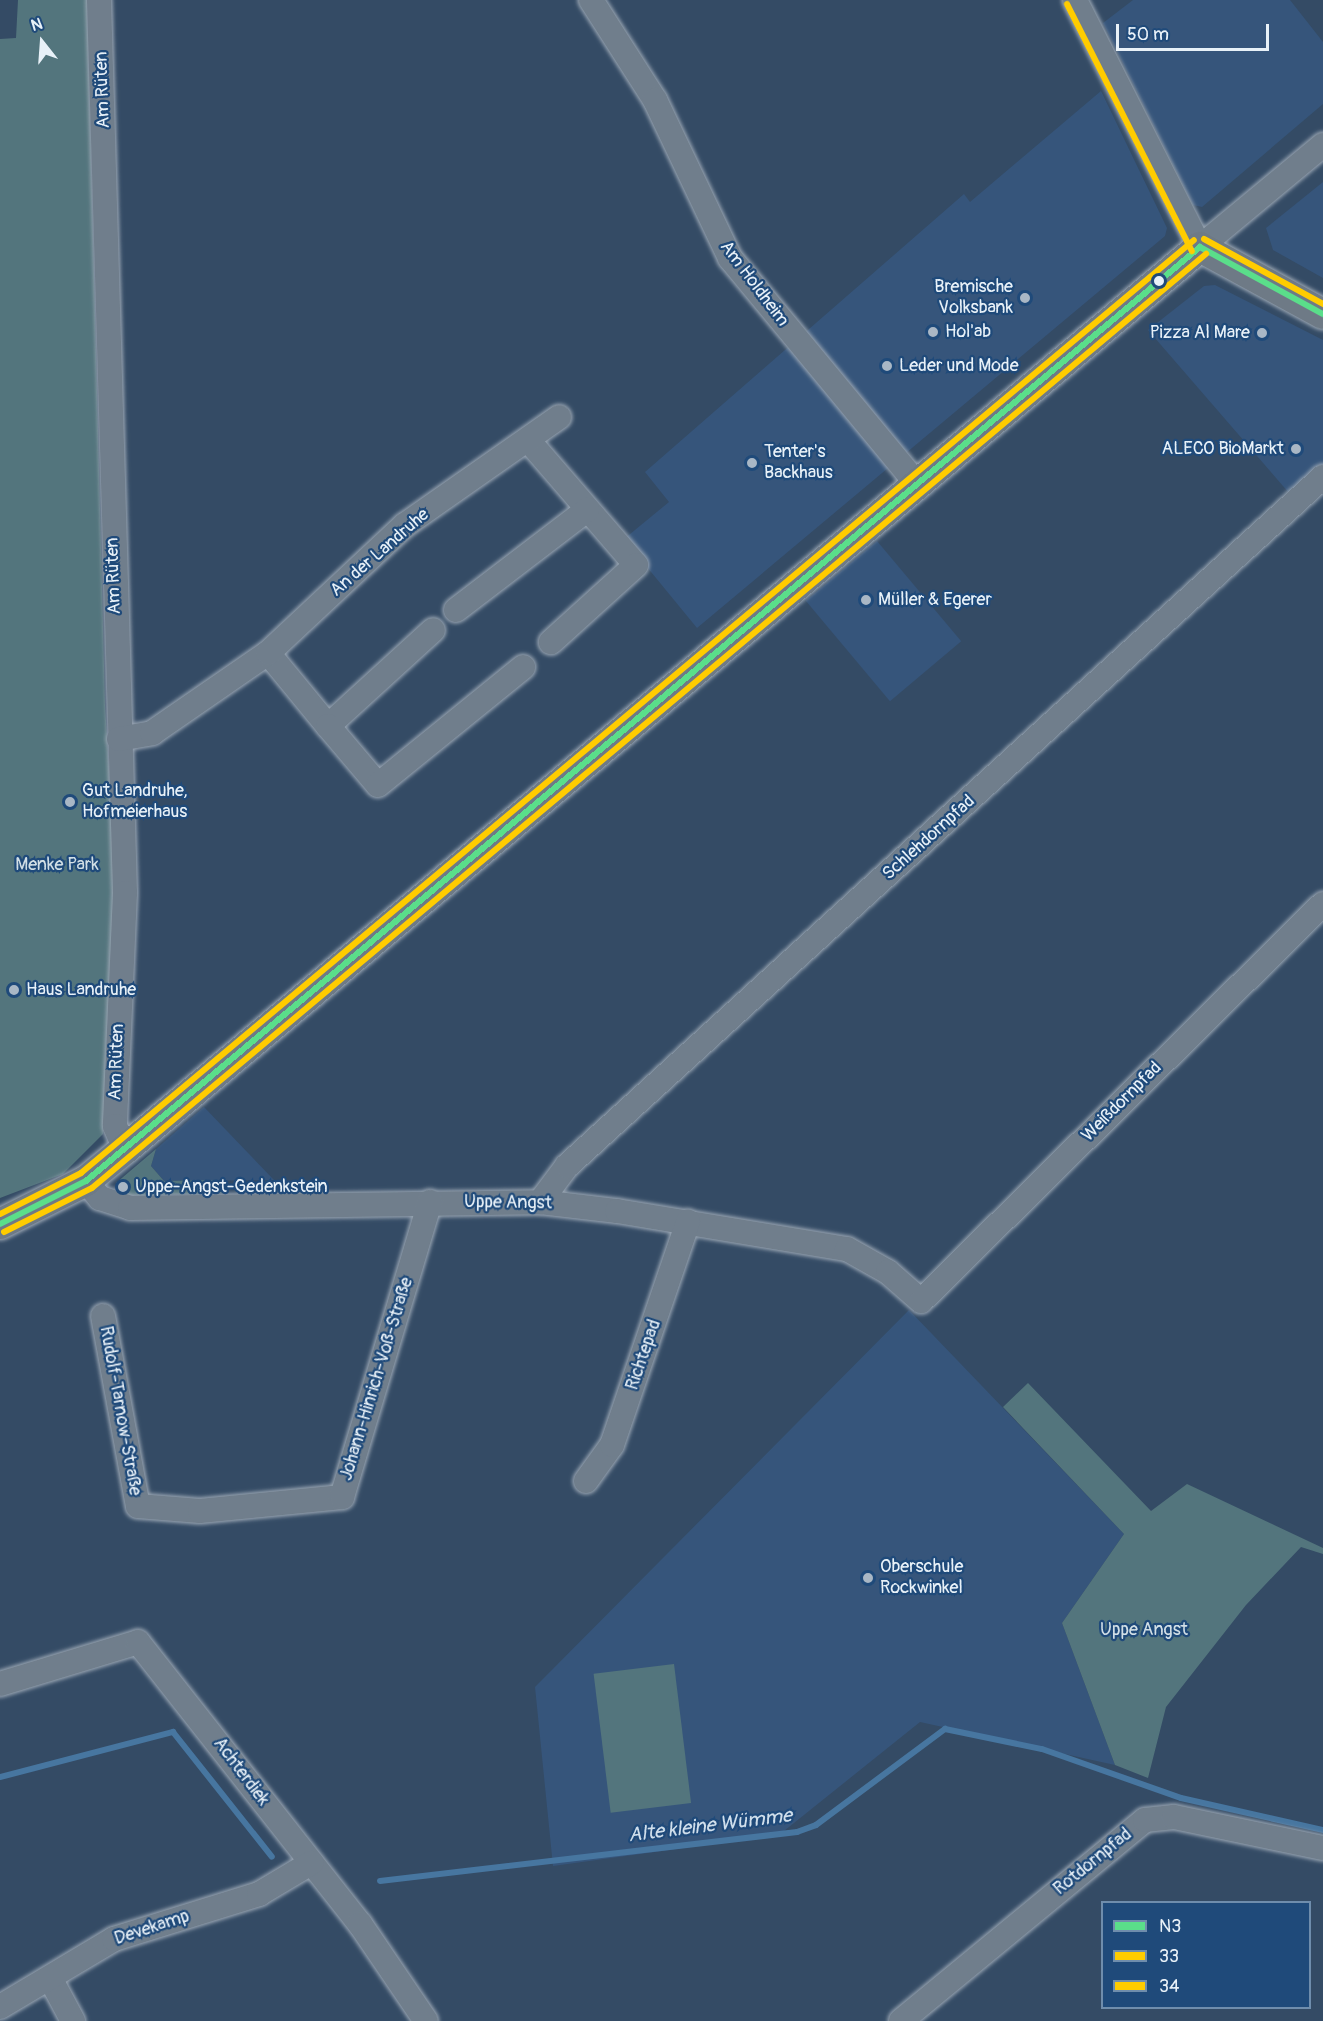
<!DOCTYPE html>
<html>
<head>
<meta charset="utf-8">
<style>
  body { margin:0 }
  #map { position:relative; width:1323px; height:2021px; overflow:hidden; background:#344b65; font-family:Pangolin,sans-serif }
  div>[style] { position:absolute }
  .built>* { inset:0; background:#36557b; transform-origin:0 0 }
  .green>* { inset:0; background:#53757d; transform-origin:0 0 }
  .stream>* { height:6px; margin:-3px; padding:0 3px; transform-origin:3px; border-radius:3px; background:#4776a0 }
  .roads { filter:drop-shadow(0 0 2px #9aa6b3) drop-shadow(0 0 2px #9aa6b3) }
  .minor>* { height:24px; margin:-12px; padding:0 12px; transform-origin:12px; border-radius:12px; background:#707e8c }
  .major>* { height:30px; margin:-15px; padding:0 15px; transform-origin:15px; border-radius:15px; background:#6e7a86 }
  .bus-1>* { height:6px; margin:-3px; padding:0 3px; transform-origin:3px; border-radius:3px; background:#5ade8a }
  .bus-2>* { height:6px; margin:-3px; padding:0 3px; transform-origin:3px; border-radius:3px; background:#fc0 }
  .bus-3>* { height:6px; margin:-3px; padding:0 3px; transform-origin:3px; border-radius:3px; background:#fc0 }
  .dots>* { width:16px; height:16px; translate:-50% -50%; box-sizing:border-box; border:3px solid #1f4a7a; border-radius:50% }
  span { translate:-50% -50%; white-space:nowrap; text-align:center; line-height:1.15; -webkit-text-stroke:4.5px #1f4a7a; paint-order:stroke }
  .street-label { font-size:18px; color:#e8f1f8 }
  .poi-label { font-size:18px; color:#e8f1f8 }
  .right { translate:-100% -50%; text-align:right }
  .left { translate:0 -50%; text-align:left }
  .park-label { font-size:18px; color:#d2dfe6 }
  .water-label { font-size:20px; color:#d0dfec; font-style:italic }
  .legend { position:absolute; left:1101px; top:1901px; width:210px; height:108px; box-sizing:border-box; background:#1f4a7a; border:2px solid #6f8dac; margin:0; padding:8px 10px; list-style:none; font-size:18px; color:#e8f1f8 }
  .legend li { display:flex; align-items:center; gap:12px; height:30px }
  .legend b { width:30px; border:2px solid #6f8dac }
  .north { position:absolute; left:12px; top:12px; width:60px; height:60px; -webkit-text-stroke:4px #1f4a7a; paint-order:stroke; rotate:343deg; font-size:16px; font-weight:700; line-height:24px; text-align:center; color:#e8f1f8 }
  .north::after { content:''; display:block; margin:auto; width:21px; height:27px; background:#e8f1f8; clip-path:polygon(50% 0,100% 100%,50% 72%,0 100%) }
  .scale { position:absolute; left:1116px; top:24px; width:153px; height:27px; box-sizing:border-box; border:3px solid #e8f1f8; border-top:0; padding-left:8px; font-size:18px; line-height:21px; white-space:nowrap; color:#e8f1f8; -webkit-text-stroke:4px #1f4a7a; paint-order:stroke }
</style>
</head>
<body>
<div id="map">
  <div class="built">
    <div style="clip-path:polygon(1133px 0,1290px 0,1323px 42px,1323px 104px,1202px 207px,1193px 205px,1103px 23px)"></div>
    <div style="clip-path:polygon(1101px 91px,1167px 228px,1165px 236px,697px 628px,624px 539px,669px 502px,645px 472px,964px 194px,970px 202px)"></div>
    <div style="clip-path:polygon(1323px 182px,1323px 278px,1273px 250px,1266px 228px)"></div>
    <div style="clip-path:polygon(1215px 285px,1323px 340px,1323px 464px,1289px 493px,1148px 330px,1204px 286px)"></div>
    <div style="left:877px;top:541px;width:131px;height:93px;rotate:50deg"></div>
    <div style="clip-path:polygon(204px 1107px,274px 1180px,164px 1181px,151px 1166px,156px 1149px)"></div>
    <div style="clip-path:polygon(909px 1310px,1124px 1534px,1062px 1623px,1115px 1765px,920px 1722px,779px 1835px,553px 1866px,535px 1687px)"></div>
  </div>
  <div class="green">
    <div style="clip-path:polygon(18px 0,87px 0,105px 705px,115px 864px,103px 1134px,63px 1174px,0 1198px,0 39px,16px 38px)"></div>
    <div style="clip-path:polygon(156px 1149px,151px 1166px,164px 1181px,214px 1180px,224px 1193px,116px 1196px,116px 1183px)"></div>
    <div style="clip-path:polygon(1028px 1383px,1151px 1511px,1187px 1484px,1323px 1548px,1323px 1554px,1301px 1547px,1246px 1605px,1166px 1707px,1148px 1778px,1115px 1765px,1062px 1623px,1124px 1534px,1003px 1407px)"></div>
    <div style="left:674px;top:1664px;width:140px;height:81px;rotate:83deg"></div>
  </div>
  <div class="stream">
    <div style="left:0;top:1777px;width:179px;rotate:-14.6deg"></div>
    <div style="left:173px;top:1732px;width:159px;rotate:51.6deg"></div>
    <div style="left:380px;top:1881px;width:420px;rotate:-6.7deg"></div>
    <div style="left:797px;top:1832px;width:20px;rotate:-20deg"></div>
    <div style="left:816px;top:1825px;width:161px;rotate:-36.7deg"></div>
    <div style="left:945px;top:1729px;width:99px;rotate:11.7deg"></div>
    <div style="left:1042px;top:1749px;width:147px;rotate:19.4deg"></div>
    <div style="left:1181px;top:1798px;width:146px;rotate:12.7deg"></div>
  </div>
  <div class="roads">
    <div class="minor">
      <div style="left:99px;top:0;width:893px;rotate:88.33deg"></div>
      <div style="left:125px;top:893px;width:233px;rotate:92.5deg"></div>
      <div style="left:115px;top:1126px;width:25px;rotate:67deg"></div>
      <div style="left:591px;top:0;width:119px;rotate:57.4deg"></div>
      <div style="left:655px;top:100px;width:175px;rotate:64.6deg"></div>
      <div style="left:730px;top:258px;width:292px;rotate:50.4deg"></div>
      <div style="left:1075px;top:0;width:277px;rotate:63.2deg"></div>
      <div style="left:1200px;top:247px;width:160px;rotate:-39.7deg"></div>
      <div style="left:528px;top:440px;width:165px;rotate:49.2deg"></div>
      <div style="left:636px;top:565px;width:115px;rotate:137.8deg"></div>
      <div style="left:456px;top:610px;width:165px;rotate:-37.4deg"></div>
      <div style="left:268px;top:653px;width:94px;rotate:50.6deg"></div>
      <div style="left:328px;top:726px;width:142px;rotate:-42.4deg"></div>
      <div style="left:328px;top:726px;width:77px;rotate:49.7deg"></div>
      <div style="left:378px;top:785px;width:187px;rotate:-39.1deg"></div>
      <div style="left:119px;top:739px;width:34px;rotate:-10deg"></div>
      <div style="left:152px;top:733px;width:141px;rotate:-34.6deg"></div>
      <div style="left:268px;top:653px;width:187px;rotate:-43.1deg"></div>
      <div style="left:405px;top:525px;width:188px;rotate:-35deg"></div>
      <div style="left:86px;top:1181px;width:22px;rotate:51deg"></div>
      <div style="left:100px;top:1198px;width:32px;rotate:18deg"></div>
      <div style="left:130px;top:1208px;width:410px;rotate:-0.8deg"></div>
      <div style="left:540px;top:1202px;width:78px;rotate:6.7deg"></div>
      <div style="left:617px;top:1211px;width:233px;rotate:9.4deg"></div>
      <div style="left:847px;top:1249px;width:47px;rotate:29.3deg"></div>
      <div style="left:888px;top:1272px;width:44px;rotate:41.3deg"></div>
      <div style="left:921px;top:1301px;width:565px;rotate:-44.64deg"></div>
      <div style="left:540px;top:1202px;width:45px;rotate:-53.1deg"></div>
      <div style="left:567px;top:1166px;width:1023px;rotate:-42.35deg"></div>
      <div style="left:103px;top:1316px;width:193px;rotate:79.6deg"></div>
      <div style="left:138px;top:1506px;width:62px;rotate:4.6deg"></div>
      <div style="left:200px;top:1511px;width:143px;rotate:-5.6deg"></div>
      <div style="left:342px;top:1497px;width:308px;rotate:-73.4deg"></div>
      <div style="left:586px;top:1481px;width:44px;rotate:-54.2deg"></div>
      <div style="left:612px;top:1445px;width:236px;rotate:-71.2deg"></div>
      <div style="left:0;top:1684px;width:144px;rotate:-16.9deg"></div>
      <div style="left:138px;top:1642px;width:359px;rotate:51.8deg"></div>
      <div style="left:360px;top:1924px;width:117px;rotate:55.8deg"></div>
      <div style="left:50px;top:1978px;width:49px;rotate:61.9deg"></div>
      <div style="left:0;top:2007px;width:133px;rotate:-30.8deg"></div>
      <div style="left:114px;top:1939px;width:152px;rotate:-17.2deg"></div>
      <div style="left:259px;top:1894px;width:61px;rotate:-30.8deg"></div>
      <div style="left:901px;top:2021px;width:316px;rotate:-39.5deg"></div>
      <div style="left:1145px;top:1820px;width:29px;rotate:-6deg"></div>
      <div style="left:1174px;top:1817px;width:152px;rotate:11.8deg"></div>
    </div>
    <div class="major">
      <div style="left:0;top:1224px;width:96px;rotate:-26.6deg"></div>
      <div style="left:86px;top:1181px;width:50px;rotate:-39.4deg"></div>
      <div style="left:125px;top:1149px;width:1403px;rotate:-40deg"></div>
      <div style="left:1200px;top:247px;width:140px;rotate:28.6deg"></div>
    </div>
  </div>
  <div class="bus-1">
    <div style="left:1200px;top:247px;width:140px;rotate:28.6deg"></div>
    <div style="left:0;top:1224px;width:96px;rotate:-26.6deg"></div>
    <div style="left:86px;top:1181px;width:1454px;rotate:-39.98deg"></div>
  </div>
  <div class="bus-2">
    <div style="left:1067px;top:4px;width:277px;rotate:63.2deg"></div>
    <div style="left:4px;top:1232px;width:98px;rotate:-26.6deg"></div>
    <div style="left:92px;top:1188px;width:1454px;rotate:-39.98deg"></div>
  </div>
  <div class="bus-3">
    <div style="left:1204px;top:239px;width:136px;rotate:28.6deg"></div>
    <div style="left:0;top:1214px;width:91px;rotate:-26.8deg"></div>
    <div style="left:81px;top:1173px;width:1452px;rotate:-39.97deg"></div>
  </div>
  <div class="dots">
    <div style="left:1159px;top:281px;background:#e8f1f8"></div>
    <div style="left:1025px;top:298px;background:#a9b7c5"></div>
    <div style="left:933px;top:332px;background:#a9b7c5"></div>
    <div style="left:1262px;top:333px;background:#a9b7c5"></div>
    <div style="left:887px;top:366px;background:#a9b7c5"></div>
    <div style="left:1296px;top:449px;background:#a9b7c5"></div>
    <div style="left:752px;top:463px;background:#a9b7c5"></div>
    <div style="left:866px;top:600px;background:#a9b7c5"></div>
    <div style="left:70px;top:802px;background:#a9b7c5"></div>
    <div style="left:14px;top:990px;background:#a9b7c5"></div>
    <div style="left:123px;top:1187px;background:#a9b7c5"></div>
    <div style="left:868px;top:1578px;background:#a9b7c5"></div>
  </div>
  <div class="street-label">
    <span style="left:103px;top:90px;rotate:-92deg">Am Rüten</span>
    <span style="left:754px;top:284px;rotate:53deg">Am Holdheim</span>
    <span style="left:380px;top:553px;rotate:-41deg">An der Landruhe</span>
    <span style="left:114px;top:576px;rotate:-92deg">Am Rüten</span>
    <span style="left:929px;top:838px;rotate:-42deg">Schlehdornpfad</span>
    <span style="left:117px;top:1062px;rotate:-88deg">Am Rüten</span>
    <span style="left:1122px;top:1102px;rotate:-45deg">Weißdornpfad</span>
    <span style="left:508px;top:1203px;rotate:1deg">Uppe Angst</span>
    <span style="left:644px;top:1355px;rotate:-71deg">Richtepad</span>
    <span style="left:377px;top:1379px;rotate:-73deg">Johann-Hinrich-Voß-Straße</span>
    <span style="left:120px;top:1411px;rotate:80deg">Rudolf-Tarnow-Straße</span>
    <span style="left:241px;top:1772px;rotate:53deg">Achterdiek</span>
    <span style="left:1093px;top:1862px;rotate:-39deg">Rotdornpfad</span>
    <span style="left:152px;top:1928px;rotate:-18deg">Devekamp</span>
  </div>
  <div class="poi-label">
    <span class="right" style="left:1013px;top:298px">Bremische<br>Volksbank</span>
    <span class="left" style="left:945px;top:332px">Hol'ab</span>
    <span class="right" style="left:1250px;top:333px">Pizza Al Mare</span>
    <span class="left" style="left:899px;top:366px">Leder und Mode</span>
    <span class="right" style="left:1284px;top:449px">ALECO BioMarkt</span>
    <span class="left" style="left:764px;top:463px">Tenter's<br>Backhaus</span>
    <span class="left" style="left:878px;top:600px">Müller &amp; Egerer</span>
    <span class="left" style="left:82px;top:802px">Gut Landruhe,<br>Hofmeierhaus</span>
    <span class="left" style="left:26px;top:990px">Haus Landruhe</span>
    <span class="left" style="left:135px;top:1187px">Uppe-Angst-Gedenkstein</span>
    <span class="left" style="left:880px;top:1578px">Oberschule<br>Rockwinkel</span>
  </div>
  <div class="park-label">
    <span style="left:57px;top:865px">Menke Park</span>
    <span style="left:1144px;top:1630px">Uppe Angst</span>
  </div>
  <div class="water-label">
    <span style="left:710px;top:1825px;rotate:-7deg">Alte kleine Wümme</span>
  </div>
  <ul class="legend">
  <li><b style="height:8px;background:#5ade8a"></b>N3</li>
  <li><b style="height:8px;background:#fc0"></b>33</li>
  <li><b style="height:8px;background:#fc0"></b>34</li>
  </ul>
  <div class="north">N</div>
  <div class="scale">50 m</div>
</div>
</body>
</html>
